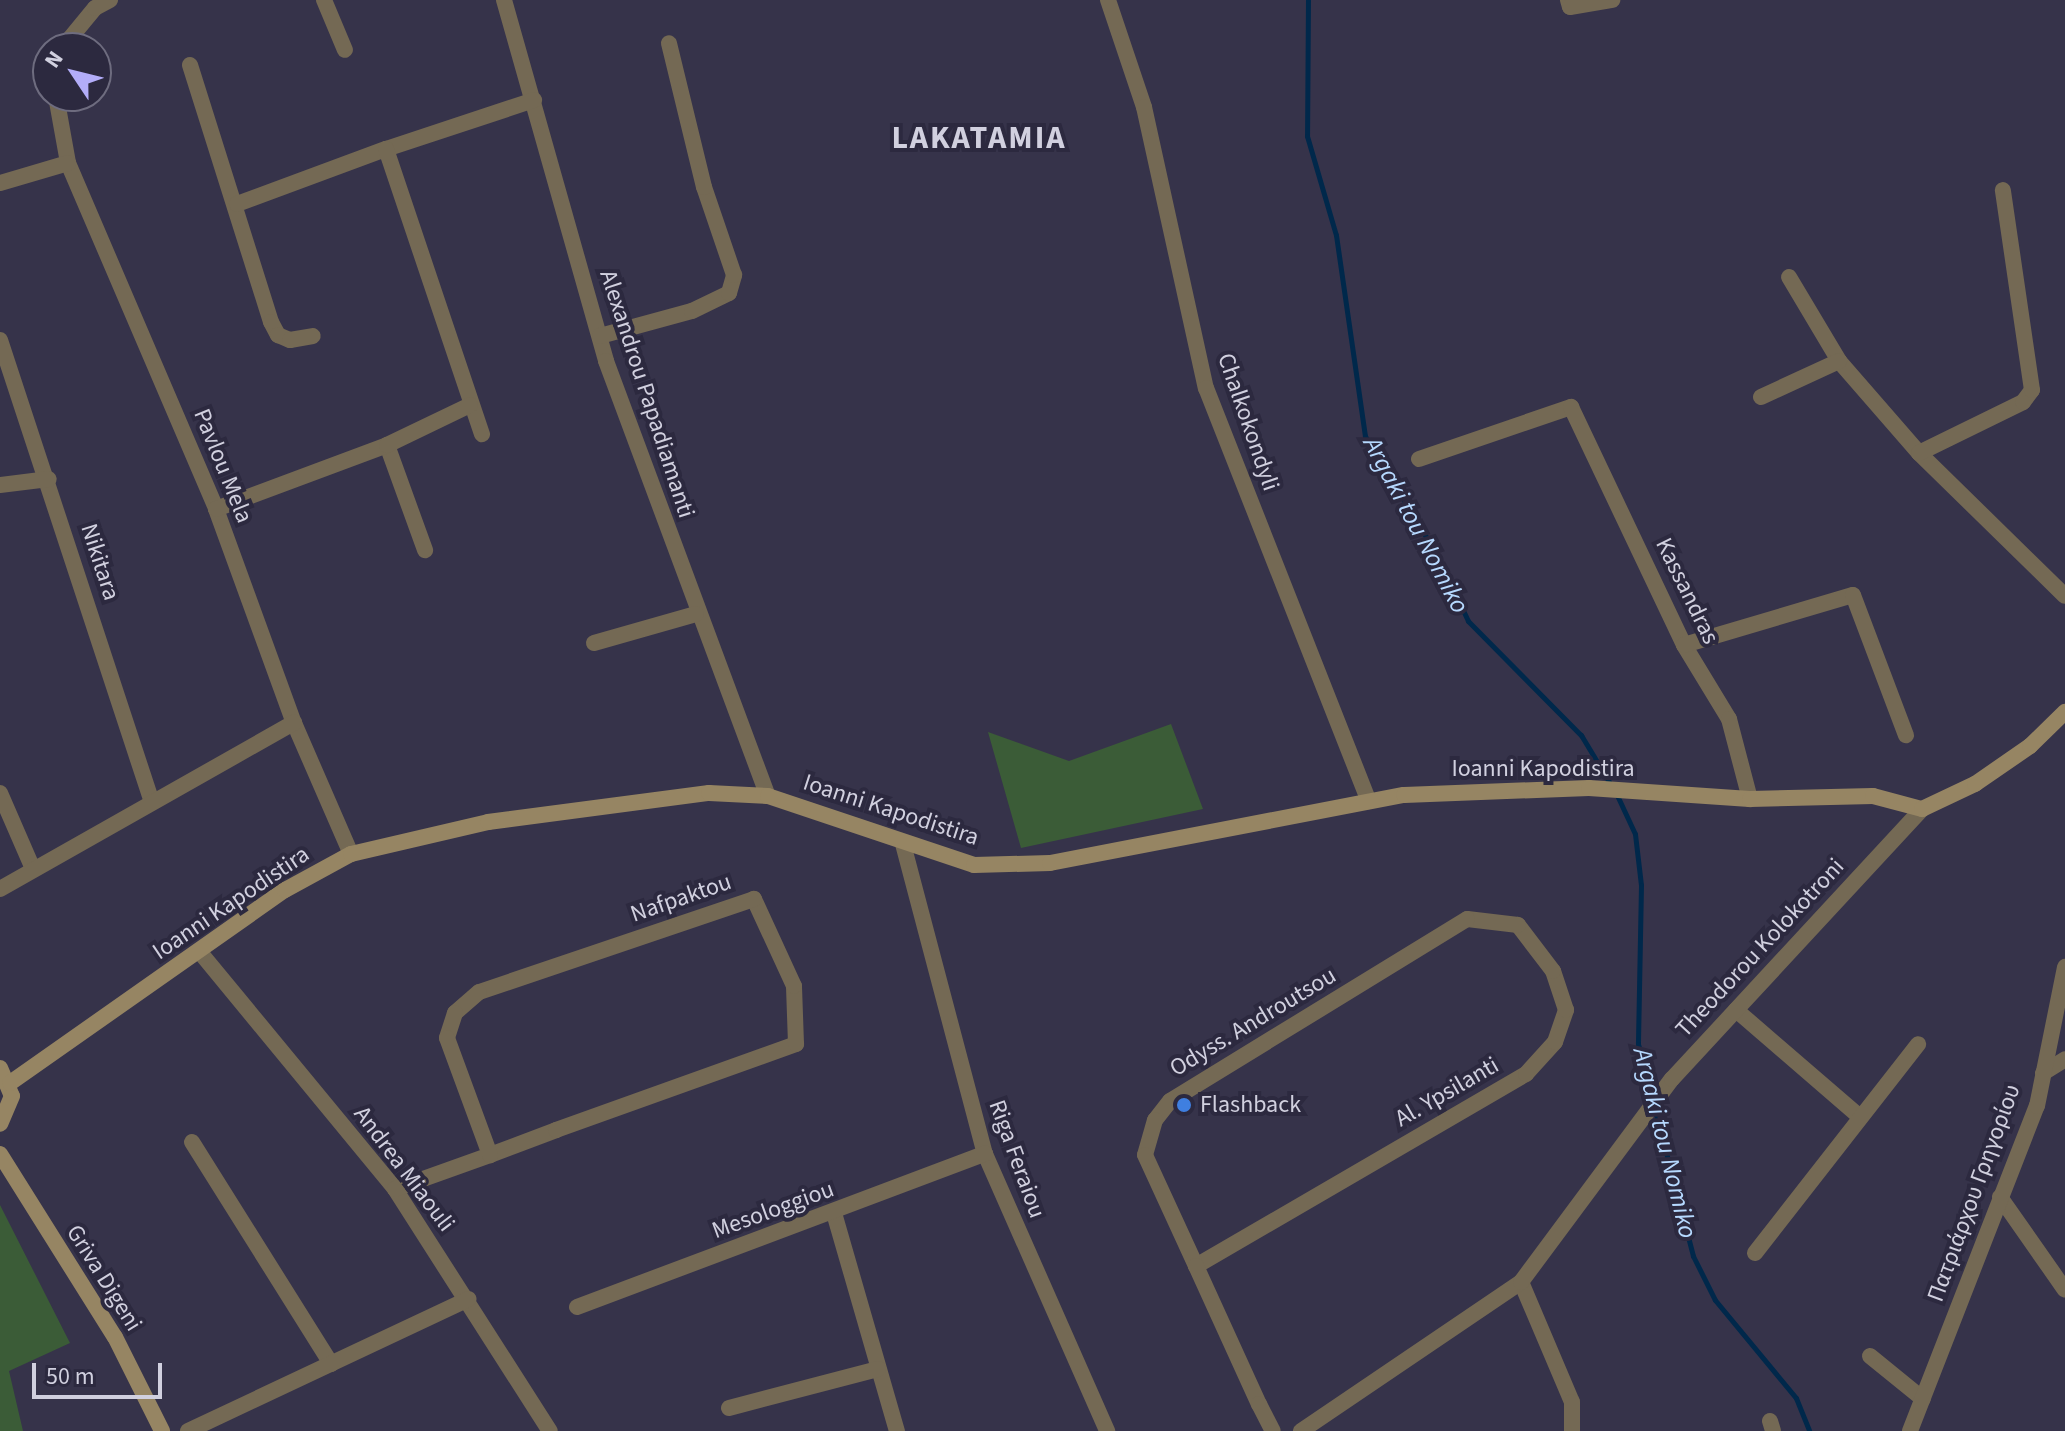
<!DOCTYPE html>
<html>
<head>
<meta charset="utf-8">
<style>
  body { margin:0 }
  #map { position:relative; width:2065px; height:1431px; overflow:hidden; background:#36334a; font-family:"Source Sans 3",sans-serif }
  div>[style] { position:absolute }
  .green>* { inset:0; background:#3b5c37 }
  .stream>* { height:5px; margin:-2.5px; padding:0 2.5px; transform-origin:2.5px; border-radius:2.5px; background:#00284b }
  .street>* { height:16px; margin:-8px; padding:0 8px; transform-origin:8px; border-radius:8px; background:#746954 }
  .secondary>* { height:16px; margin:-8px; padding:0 8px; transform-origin:8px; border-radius:8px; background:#968563 }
  .dots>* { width:22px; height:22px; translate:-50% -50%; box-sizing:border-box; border:4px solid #2c293f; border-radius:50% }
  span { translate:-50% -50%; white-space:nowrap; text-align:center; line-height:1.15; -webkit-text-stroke:8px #2c293f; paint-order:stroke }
  .street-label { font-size:24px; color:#d1d0df }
  .poi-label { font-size:24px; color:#d1d0df }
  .left { translate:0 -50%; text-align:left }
  .water-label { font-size:26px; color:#b6d9ff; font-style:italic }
  .district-label { font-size:32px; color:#d1d0df; font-weight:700; letter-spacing:2px }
  .north { position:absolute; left:32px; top:32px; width:80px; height:80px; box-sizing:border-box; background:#2c293f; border:2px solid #6e6c7f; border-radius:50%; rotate:305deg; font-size:22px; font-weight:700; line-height:32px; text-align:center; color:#d1d0df }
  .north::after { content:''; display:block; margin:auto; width:28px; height:36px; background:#b3adf9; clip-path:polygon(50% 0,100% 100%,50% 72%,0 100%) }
  .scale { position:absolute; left:32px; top:1363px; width:130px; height:36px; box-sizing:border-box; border:4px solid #d1d0df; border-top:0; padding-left:10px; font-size:24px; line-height:28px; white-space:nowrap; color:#d1d0df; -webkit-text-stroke:6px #2c293f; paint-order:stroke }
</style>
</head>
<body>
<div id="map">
  <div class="green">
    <div style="clip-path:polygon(1171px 724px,1203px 809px,1021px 848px,988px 732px,1069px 761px)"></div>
    <div style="clip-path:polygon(0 1205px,70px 1343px,9px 1371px,23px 1431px,0 1431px)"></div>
  </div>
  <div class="stream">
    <div style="left:1308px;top:0;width:136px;rotate:90.4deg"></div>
    <div style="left:1307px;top:136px;width:103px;rotate:73.7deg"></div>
    <div style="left:1336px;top:235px;width:203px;rotate:81.8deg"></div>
    <div style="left:1365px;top:436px;width:139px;rotate:58.8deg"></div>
    <div style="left:1437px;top:555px;width:73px;rotate:64.8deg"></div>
    <div style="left:1468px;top:621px;width:161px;rotate:45.3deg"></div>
    <div style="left:1581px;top:735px;width:58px;rotate:59deg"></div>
    <div style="left:1616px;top:793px;width:45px;rotate:65.1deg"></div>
    <div style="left:1635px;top:834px;width:51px;rotate:83.3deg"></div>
    <div style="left:1641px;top:885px;width:159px;rotate:91.1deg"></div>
    <div style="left:1638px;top:1044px;width:58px;rotate:75deg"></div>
    <div style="left:1655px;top:1110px;width:151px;rotate:75.4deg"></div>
    <div style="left:1693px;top:1256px;width:49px;rotate:63.4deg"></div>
    <div style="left:1715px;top:1300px;width:127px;rotate:50.4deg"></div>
    <div style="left:1796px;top:1398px;width:35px;rotate:68deg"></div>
  </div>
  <div class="street">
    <div style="left:324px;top:0;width:54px;rotate:67.2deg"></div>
    <div style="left:504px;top:0;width:375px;rotate:74.2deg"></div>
    <div style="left:606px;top:361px;width:464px;rotate:69.6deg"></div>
    <div style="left:1108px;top:0;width:113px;rotate:71.4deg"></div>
    <div style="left:1144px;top:107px;width:288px;rotate:77.6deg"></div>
    <div style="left:1206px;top:388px;width:444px;rotate:68.5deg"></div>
    <div style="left:1568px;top:0;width:7px;rotate:74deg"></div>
    <div style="left:1570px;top:7px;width:43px;rotate:-9.5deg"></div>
    <div style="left:62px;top:48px;width:52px;rotate:-50.5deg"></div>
    <div style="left:95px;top:8px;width:17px;rotate:-28deg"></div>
    <div style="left:190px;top:65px;width:269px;rotate:72.5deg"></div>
    <div style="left:271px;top:322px;width:15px;rotate:62deg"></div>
    <div style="left:278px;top:335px;width:13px;rotate:23deg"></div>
    <div style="left:290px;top:340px;width:23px;rotate:-10deg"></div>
    <div style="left:56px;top:96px;width:68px;rotate:79.8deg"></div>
    <div style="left:68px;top:163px;width:376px;rotate:66.8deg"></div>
    <div style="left:216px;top:509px;width:228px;rotate:70deg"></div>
    <div style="left:294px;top:723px;width:143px;rotate:66.5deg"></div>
    <div style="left:386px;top:149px;width:156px;rotate:-18.3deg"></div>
    <div style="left:0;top:183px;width:71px;rotate:-16.4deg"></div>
    <div style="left:237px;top:204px;width:159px;rotate:-20.3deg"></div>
    <div style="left:386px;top:149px;width:301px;rotate:71.4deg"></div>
    <div style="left:1789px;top:277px;width:98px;rotate:59.2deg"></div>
    <div style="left:1839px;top:361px;width:122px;rotate:49deg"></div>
    <div style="left:1919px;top:453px;width:204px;rotate:44.4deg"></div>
    <div style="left:600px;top:336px;width:95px;rotate:-15.2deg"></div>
    <div style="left:692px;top:311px;width:41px;rotate:-25.9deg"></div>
    <div style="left:729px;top:293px;width:19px;rotate:-74deg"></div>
    <div style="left:734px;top:275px;width:93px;rotate:-108.8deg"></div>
    <div style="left:704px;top:187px;width:148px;rotate:-103.7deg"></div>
    <div style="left:0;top:340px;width:484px;rotate:71.8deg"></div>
    <div style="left:1761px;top:397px;width:86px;rotate:-24.8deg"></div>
    <div style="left:387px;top:445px;width:112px;rotate:70.1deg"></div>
    <div style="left:1919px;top:453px;width:116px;rotate:-26.1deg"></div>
    <div style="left:2023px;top:402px;width:15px;rotate:-53deg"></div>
    <div style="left:2032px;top:390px;width:202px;rotate:-98.3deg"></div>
    <div style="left:1419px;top:459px;width:161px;rotate:-18.9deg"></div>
    <div style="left:1571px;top:407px;width:263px;rotate:64.6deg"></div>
    <div style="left:1684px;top:645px;width:87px;rotate:58.7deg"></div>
    <div style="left:1729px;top:719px;width:83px;rotate:75.3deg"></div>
    <div style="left:0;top:485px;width:49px;rotate:-7deg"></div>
    <div style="left:216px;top:509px;width:183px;rotate:-20.5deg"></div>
    <div style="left:387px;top:445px;width:92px;rotate:-25.7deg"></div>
    <div style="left:594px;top:643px;width:106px;rotate:-15.9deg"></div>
    <div style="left:1684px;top:645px;width:176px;rotate:-16.5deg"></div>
    <div style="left:1853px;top:595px;width:150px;rotate:69.3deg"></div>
    <div style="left:0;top:793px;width:83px;rotate:66.5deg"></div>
    <div style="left:903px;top:844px;width:321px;rotate:75.2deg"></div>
    <div style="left:985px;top:1154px;width:303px;rotate:66.2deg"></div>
    <div style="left:0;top:889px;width:338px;rotate:-29.5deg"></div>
    <div style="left:199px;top:951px;width:308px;rotate:50.5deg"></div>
    <div style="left:395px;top:1189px;width:287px;rotate:57.4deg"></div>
    <div style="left:1736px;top:1010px;width:164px;rotate:40.8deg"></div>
    <div style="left:2043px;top:1073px;width:26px;rotate:-32deg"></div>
    <div style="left:192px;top:1142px;width:262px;rotate:57.9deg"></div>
    <div style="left:395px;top:1189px;width:101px;rotate:-19.7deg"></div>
    <div style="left:490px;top:1155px;width:71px;rotate:-20.7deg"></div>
    <div style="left:556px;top:1130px;width:255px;rotate:-19.7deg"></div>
    <div style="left:796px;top:1044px;width:58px;rotate:-92deg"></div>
    <div style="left:794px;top:986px;width:96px;rotate:-114.7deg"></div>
    <div style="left:754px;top:899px;width:290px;rotate:161.3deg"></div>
    <div style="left:479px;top:992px;width:32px;rotate:139deg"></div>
    <div style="left:455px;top:1013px;width:26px;rotate:108deg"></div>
    <div style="left:447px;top:1038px;width:125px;rotate:69.8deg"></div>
    <div style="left:2000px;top:1197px;width:113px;rotate:55deg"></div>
    <div style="left:834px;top:1213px;width:227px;rotate:73.9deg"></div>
    <div style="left:1755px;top:1253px;width:265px;rotate:-52deg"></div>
    <div style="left:1196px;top:1266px;width:382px;rotate:-30.2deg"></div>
    <div style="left:1526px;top:1074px;width:43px;rotate:-47.8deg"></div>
    <div style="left:1555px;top:1042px;width:34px;rotate:-71deg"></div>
    <div style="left:1566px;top:1010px;width:41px;rotate:-108.4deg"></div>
    <div style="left:1553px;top:971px;width:58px;rotate:-127.3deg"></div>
    <div style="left:1518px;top:925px;width:51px;rotate:-173.3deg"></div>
    <div style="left:1467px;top:919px;width:348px;rotate:148.5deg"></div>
    <div style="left:1170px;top:1101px;width:24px;rotate:128deg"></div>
    <div style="left:1155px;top:1120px;width:36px;rotate:106deg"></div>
    <div style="left:1145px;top:1155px;width:122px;rotate:65.3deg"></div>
    <div style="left:1196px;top:1266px;width:152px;rotate:65.5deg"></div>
    <div style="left:1259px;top:1404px;width:30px;rotate:63deg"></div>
    <div style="left:1521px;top:1282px;width:130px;rotate:67deg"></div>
    <div style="left:1572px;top:1402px;width:29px;rotate:90deg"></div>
    <div style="left:577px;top:1307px;width:436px;rotate:-20.6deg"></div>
    <div style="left:1870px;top:1356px;width:68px;rotate:39.1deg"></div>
    <div style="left:729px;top:1408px;width:154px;rotate:-14.7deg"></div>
    <div style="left:1770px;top:1421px;width:10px;rotate:73deg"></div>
    <div style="left:188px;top:1431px;width:310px;rotate:-25.2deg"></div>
    <div style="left:1301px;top:1431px;width:266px;rotate:-34.1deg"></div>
    <div style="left:1521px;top:1282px;width:253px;rotate:-53.4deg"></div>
    <div style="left:1672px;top:1079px;width:368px;rotate:-47.2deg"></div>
    <div style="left:1910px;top:1431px;width:349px;rotate:-68.7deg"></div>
    <div style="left:2037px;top:1106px;width:142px;rotate:-78.6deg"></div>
  </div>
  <div class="secondary">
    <div style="left:0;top:1068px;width:30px;rotate:67deg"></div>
    <div style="left:12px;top:1096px;width:30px;rotate:113deg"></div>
    <div style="left:10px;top:1083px;width:336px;rotate:-35.1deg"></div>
    <div style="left:285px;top:890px;width:75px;rotate:-28.6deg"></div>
    <div style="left:351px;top:854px;width:141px;rotate:-13.1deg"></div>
    <div style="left:488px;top:822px;width:223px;rotate:-7.5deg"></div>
    <div style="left:709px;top:793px;width:59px;rotate:2.9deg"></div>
    <div style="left:768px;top:796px;width:217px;rotate:18.5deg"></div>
    <div style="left:974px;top:865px;width:76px;rotate:-1.5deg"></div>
    <div style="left:1050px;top:863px;width:360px;rotate:-10.9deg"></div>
    <div style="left:1404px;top:795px;width:185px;rotate:-2.2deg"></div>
    <div style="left:1589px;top:788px;width:161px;rotate:3.9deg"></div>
    <div style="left:1750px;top:799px;width:123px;rotate:-1.4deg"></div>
    <div style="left:1873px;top:796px;width:51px;rotate:14.9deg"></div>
    <div style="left:1922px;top:809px;width:59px;rotate:-25.3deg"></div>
    <div style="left:1975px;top:784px;width:67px;rotate:-34.6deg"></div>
    <div style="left:2030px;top:746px;width:49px;rotate:-44.2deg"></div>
    <div style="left:0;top:1154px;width:216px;rotate:57.9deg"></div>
    <div style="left:115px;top:1337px;width:105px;rotate:63.4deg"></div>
  </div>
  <div class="dots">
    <div style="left:1184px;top:1105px;background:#3f7fe0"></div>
  </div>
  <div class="street-label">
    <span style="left:647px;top:394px;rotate:72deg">Alexandrou Papadiamanti</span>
    <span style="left:1248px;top:422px;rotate:71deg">Chalkokondyli</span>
    <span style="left:223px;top:466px;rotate:68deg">Pavlou Mela</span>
    <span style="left:100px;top:562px;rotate:72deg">Nikitara</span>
    <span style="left:1687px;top:591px;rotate:64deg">Kassandras</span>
    <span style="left:1543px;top:769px">Ioanni Kapodistira</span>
    <span style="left:891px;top:810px;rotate:18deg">Ioanni Kapodistira</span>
    <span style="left:681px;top:898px;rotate:-19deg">Nafpaktou</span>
    <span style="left:231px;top:903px;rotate:-34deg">Ioanni Kapodistira</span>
    <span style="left:1760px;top:948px;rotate:-47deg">Theodorou Kolokotroni</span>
    <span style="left:1253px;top:1022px;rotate:-31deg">Odyss. Androutsou</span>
    <span style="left:1447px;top:1092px;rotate:-30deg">Al. Ypsilanti</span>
    <span style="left:1017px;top:1159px;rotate:70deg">Riga Feraiou</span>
    <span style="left:404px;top:1169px;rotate:53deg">Andrea Miaouli</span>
    <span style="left:1974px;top:1193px;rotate:-70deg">Πατριάρχου Γρηγορίου</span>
    <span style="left:773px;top:1210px;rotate:-20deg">Mesologgiou</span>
    <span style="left:104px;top:1278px;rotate:58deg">Griva Digeni</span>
  </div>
  <div class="poi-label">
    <span class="left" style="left:1200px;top:1105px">Flashback</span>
  </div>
  <div class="water-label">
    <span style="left:1416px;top:525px;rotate:62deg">Argaki tou Nomiko</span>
    <span style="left:1665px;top:1143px;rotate:76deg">Argaki tou Nomiko</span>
  </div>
  <div class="district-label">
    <span style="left:979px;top:138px">LAKATAMIA</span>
  </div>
  <div class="north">N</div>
  <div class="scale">50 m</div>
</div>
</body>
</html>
